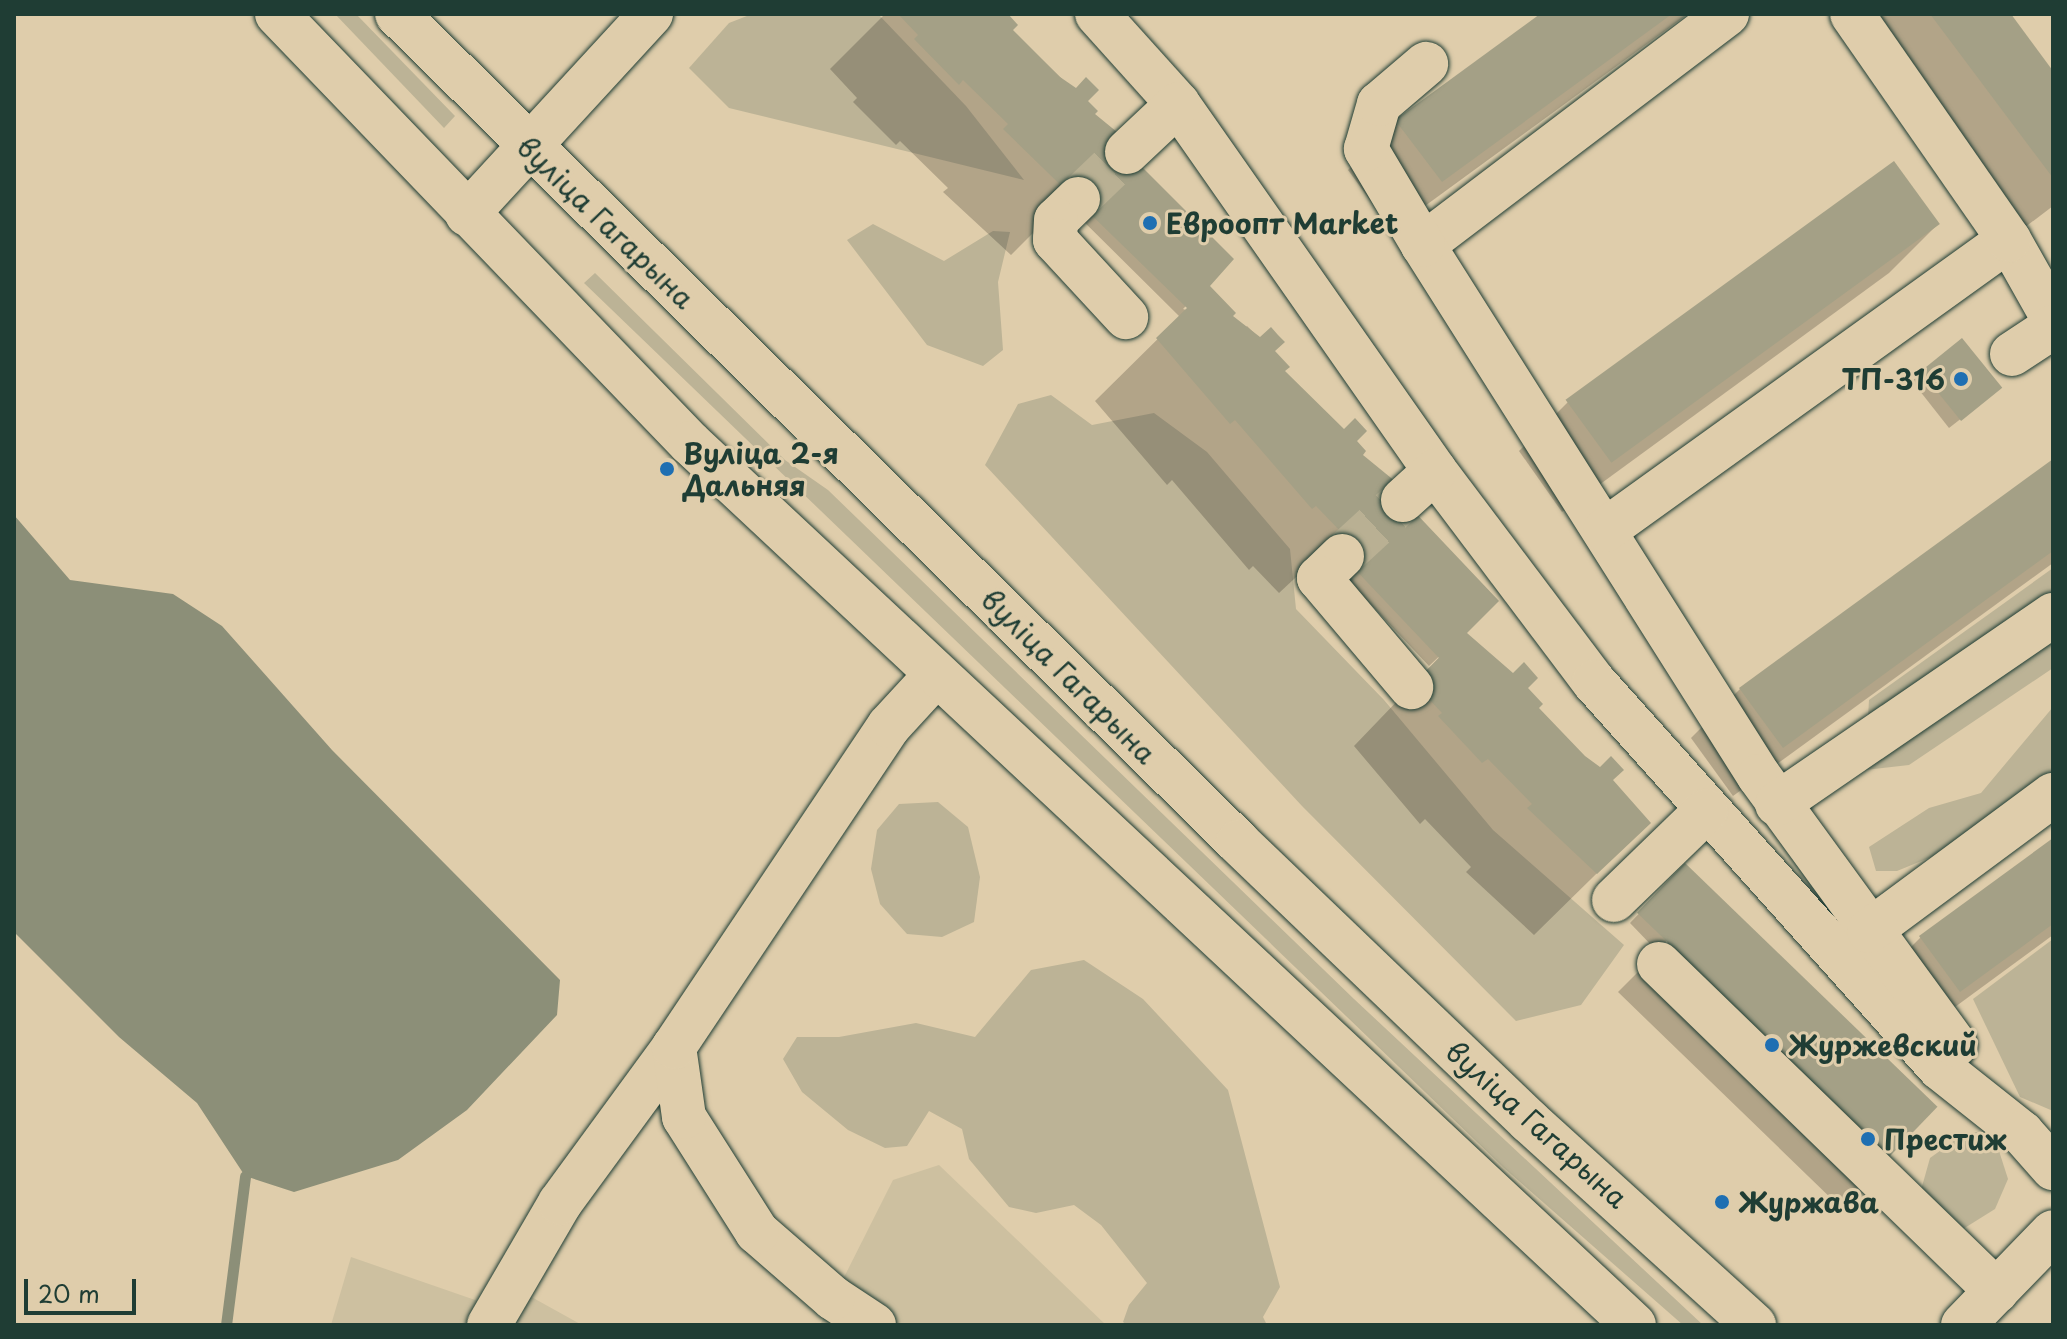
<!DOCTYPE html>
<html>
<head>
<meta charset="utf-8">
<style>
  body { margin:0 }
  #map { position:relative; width:2067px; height:1339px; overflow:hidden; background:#dfcdab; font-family:"Playpen Sans",sans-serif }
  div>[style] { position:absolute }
  .built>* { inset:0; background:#cdc0a0 }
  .green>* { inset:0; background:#bcb396 }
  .water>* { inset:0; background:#8c8f78 }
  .shadow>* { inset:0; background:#0003 }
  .stream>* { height:11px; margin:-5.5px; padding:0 5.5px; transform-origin:5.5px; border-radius:5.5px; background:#8c8f78 }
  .building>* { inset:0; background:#a4a086; transform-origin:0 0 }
  .minor-tunnel>* { height:44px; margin-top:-22px; transform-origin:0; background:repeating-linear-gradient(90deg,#b9b093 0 44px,transparent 0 66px) }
  .roads { filter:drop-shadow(0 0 2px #1f3d34) drop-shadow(0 0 2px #1f3d34) }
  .minor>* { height:44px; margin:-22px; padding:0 22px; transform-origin:22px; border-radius:22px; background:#dfcdab }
  .major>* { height:44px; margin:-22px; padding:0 22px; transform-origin:22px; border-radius:22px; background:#dfcdab }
  .dots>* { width:22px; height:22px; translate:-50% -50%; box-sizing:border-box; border:4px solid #dfcdab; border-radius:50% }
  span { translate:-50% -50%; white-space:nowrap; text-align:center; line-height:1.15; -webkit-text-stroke:6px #dfcdab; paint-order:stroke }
  .street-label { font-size:28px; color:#1f3d34 }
  .poi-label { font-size:28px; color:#1f3d34; font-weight:700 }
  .left { translate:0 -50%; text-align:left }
  .right { translate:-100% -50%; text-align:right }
  .frame { position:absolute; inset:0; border:16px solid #1f3d34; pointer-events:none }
  .scale { position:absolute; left:24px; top:1279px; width:112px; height:36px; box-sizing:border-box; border:4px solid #1f3d34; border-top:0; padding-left:10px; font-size:24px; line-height:28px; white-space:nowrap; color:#1f3d34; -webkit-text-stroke:6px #dfcdab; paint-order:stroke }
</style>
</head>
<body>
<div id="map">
  <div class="built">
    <div style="clip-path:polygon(939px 1165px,1106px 1325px,820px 1325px,893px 1180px)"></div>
    <div style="clip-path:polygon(351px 1257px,478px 1301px,497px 1278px,582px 1325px,331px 1325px)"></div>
  </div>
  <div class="green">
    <div style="clip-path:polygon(335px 14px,356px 14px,455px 116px,444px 128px)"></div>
    <div style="clip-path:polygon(752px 14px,878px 14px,966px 106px,1024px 180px,729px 108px,689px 68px,729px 23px)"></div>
    <div style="clip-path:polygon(873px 224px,944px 261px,993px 231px,1010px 232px,998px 282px,1003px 350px,983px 366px,927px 345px,847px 240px)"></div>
    <div style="clip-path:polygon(595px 273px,785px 460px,828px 490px,1354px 999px,1703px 1325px,1683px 1325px,1504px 1168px,584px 283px)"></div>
    <div style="clip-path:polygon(1051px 395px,1092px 425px,1154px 413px,1207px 452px,1290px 549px,1296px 609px,1384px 700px,1493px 830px,1624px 945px,1581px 1005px,1516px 1021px,1302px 806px,985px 465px,1018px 404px)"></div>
    <div style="clip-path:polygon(2053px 568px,2053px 668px,1909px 765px,1865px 770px,1869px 700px)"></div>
    <div style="clip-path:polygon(2053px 707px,2053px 774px,1958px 846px,1897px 871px,1876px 871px,1869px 847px,1929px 808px,1981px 793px)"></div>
    <div style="clip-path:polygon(938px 802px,968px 827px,980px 877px,974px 922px,942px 937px,907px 934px,880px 904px,871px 869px,877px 830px,899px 804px)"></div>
    <div style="clip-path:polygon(2053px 939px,2053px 1111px,2020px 1097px,1973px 999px)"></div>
    <div style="clip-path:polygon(1084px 960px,1143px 999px,1228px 1090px,1280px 1287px,1263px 1317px,1267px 1325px,1127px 1325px,1123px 1322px,1129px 1305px,1147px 1283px,1101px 1225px,1074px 1205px,1036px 1213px,1009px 1207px,969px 1159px,962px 1129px,929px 1111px,907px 1146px,885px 1148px,848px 1130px,802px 1092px,783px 1059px,797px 1037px,839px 1037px,916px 1023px,975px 1037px,1031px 970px)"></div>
    <div style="clip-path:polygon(1992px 1129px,2008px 1179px,1995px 1209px,1963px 1229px,1921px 1190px,1930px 1158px,1962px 1135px)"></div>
  </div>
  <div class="water">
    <div style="clip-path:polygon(14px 515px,70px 580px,173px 594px,222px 626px,332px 750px,560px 980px,557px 1015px,467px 1110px,398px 1160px,294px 1192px,245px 1176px,197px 1103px,119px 1037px,14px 932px)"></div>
  </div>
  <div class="shadow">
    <div style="clip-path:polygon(885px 14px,1005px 14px,1011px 30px,1085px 101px,1119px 147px,1232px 259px,1183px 309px,1243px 330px,1247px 326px,1272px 351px,1282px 371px,1354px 441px,1464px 633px,1525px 688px,1536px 708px,1648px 823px,1534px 935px,1466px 872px,1471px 867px,1425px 819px,1420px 824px,1354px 746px,1450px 646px,1429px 666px,1322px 553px,1279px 593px,1253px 566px,1249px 570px,1172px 480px,1167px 485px,1095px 401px,1180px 317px,1064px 202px,1011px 255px,943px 192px,948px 188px,900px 141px,896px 145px,853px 102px,857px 98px,830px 69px)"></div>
    <div style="clip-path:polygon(1544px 14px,1688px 14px,1392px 230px,1348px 170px,1397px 121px)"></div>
    <div style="clip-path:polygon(1845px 14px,2008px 14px,2053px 74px,2053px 206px,2012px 237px)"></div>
    <div style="clip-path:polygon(1938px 224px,1889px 273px,1562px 512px,1519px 451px,1568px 402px)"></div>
    <div style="clip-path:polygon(1962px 341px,1990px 396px,1949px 428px,1912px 381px)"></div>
    <div style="clip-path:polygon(2053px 461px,2053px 563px,1733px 796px,1691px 738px,1740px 689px)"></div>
    <div style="clip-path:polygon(2053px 841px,2053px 935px,1910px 1040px,1872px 986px,1921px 937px)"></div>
    <div style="clip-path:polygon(1685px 866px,1888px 1157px,1839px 1206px,1618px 992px,1673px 937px,1655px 949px,1630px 923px)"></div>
  </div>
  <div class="stream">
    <div style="left:226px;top:1325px;width:150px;rotate:-82.7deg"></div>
  </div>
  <div class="building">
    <div style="clip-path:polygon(898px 14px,1008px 14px,1018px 25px,1013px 30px,1060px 77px,1076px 88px,1086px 77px,1099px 90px,1088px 101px,1098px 111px,1095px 114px,1128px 141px,1122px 147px,1234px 259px,1210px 286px,1236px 313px,1233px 316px,1260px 337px,1271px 327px,1278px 335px,1285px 342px,1275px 351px,1290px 367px,1285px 371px,1344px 429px,1355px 418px,1367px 431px,1357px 441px,1366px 451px,1363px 455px,1396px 482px,1391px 487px,1499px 601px,1467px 633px,1513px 673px,1524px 662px,1538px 678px,1528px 688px,1543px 704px,1539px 708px,1585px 756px,1600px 767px,1611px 756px,1624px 770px,1613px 780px,1651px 823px,1597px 874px,1527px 808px,1532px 804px,1488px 759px,1482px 763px,1438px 716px,1442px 713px,1414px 683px,1439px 658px,1331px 544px,1342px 533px,1316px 506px,1312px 509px,1235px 420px,1230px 424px,1156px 338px,1187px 308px,1003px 129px,1008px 124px,963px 80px,959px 85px,914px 39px,918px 35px)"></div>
    <div style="clip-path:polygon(1540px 14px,1672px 14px,1442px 182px,1395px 120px)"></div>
    <div style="clip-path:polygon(1930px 14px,2011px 14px,2053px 71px,2053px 178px)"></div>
    <div style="left:1894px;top:161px;width:78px;height:406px;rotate:54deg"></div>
    <div style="left:1962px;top:338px;width:64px;height:53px;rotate:51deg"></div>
    <div style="clip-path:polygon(2053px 459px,2053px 551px,1783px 748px,1739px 688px)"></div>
    <div style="clip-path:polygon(2053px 838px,2053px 924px,1960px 992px,1919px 936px)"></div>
    <div style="left:1685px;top:863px;width:351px;height:69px;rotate:44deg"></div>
  </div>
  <div class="minor-tunnel">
    <div style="left:1078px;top:199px;width:68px;rotate:-43.8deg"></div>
    <div style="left:1342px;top:556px;width:83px;rotate:-42.6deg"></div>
  </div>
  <div class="roads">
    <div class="minor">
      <div style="left:1097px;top:14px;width:121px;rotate:48deg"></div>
      <div style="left:1178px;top:104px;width:448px;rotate:55deg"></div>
      <div style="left:1435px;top:471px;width:264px;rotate:53deg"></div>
      <div style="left:1594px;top:682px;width:518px;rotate:48.13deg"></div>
      <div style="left:1940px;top:1068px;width:105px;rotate:38.4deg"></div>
      <div style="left:2022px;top:1133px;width:47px;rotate:48.5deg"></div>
      <div style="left:1727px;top:14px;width:382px;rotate:142.8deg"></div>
      <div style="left:1423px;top:245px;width:628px;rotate:57.68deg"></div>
      <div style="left:1759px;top:776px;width:333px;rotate:53.9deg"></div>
      <div style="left:1127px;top:152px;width:70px;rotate:-43.3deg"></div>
      <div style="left:1078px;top:199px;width:30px;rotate:136deg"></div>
      <div style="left:1056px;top:220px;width:20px;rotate:93deg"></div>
      <div style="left:1055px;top:240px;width:105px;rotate:47.3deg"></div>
      <div style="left:467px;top:214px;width:272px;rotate:-47.4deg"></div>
      <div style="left:2009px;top:240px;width:90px;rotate:60.6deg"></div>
      <div style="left:1423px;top:245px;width:112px;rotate:-120.7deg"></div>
      <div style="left:1366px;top:149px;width:47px;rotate:-73.9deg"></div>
      <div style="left:1379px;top:104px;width:62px;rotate:-40.4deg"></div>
      <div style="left:2012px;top:354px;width:49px;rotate:-33.4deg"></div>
      <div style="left:1403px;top:500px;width:43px;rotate:-42.2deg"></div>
      <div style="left:1605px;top:530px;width:497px;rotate:-35.7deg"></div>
      <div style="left:2009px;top:240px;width:275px;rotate:-124.8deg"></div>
      <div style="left:1342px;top:556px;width:32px;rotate:136deg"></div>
      <div style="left:1319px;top:578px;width:143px;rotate:49.8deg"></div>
      <div style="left:1777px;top:804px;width:335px;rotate:-34.4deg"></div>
      <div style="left:1614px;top:900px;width:128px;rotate:-44.1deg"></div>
      <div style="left:1869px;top:931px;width:229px;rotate:-36.5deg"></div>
      <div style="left:1659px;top:964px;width:470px;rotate:44.1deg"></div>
      <div style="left:489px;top:1325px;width:141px;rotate:-59.8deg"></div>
      <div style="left:560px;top:1203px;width:193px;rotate:-53.8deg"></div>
      <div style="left:874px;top:1325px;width:49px;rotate:-146.6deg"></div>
      <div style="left:833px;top:1298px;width:101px;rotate:-139deg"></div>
      <div style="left:757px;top:1232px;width:136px;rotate:-122.4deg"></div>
      <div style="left:684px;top:1117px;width:71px;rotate:-98.1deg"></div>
      <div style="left:674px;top:1047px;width:386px;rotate:-56.2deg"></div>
      <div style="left:889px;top:726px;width:68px;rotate:-47.4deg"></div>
      <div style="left:1963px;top:1325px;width:129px;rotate:-45.9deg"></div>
    </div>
    <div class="major">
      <div style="left:277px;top:14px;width:595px;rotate:46.09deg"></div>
      <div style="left:690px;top:443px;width:1292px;rotate:43.06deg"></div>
      <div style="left:397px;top:14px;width:1180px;rotate:44.55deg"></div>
      <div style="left:1238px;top:842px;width:403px;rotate:43.8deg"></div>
      <div style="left:1529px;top:1121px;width:304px;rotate:42.2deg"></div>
    </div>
  </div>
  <div class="dots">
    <div style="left:1150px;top:223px;background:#1f6fb2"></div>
    <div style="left:1961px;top:379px;background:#1f6fb2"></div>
    <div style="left:667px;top:469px;background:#1f6fb2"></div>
    <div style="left:1772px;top:1045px;background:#1f6fb2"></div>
    <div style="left:1868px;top:1139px;background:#1f6fb2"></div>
    <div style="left:1722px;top:1202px;background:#1f6fb2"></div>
  </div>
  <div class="street-label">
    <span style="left:606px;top:222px;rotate:44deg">вуліца Гагарына</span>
    <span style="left:1069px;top:676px;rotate:45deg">вуліца Гагарына</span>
    <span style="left:1537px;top:1124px;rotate:42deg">вуліца Гагарына</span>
  </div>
  <div class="poi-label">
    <span class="left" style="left:1166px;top:223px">Евроопт Market</span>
    <span class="right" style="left:1945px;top:379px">ТП-316</span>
    <span class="left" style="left:683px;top:469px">Вуліца 2-я<br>Дальняя</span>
    <span class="left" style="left:1788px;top:1045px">Журжевский</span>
    <span class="left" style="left:1884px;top:1139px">Престиж</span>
    <span class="left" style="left:1738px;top:1202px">Журжава</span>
  </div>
  <div class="frame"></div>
  <div class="scale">20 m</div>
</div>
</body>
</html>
